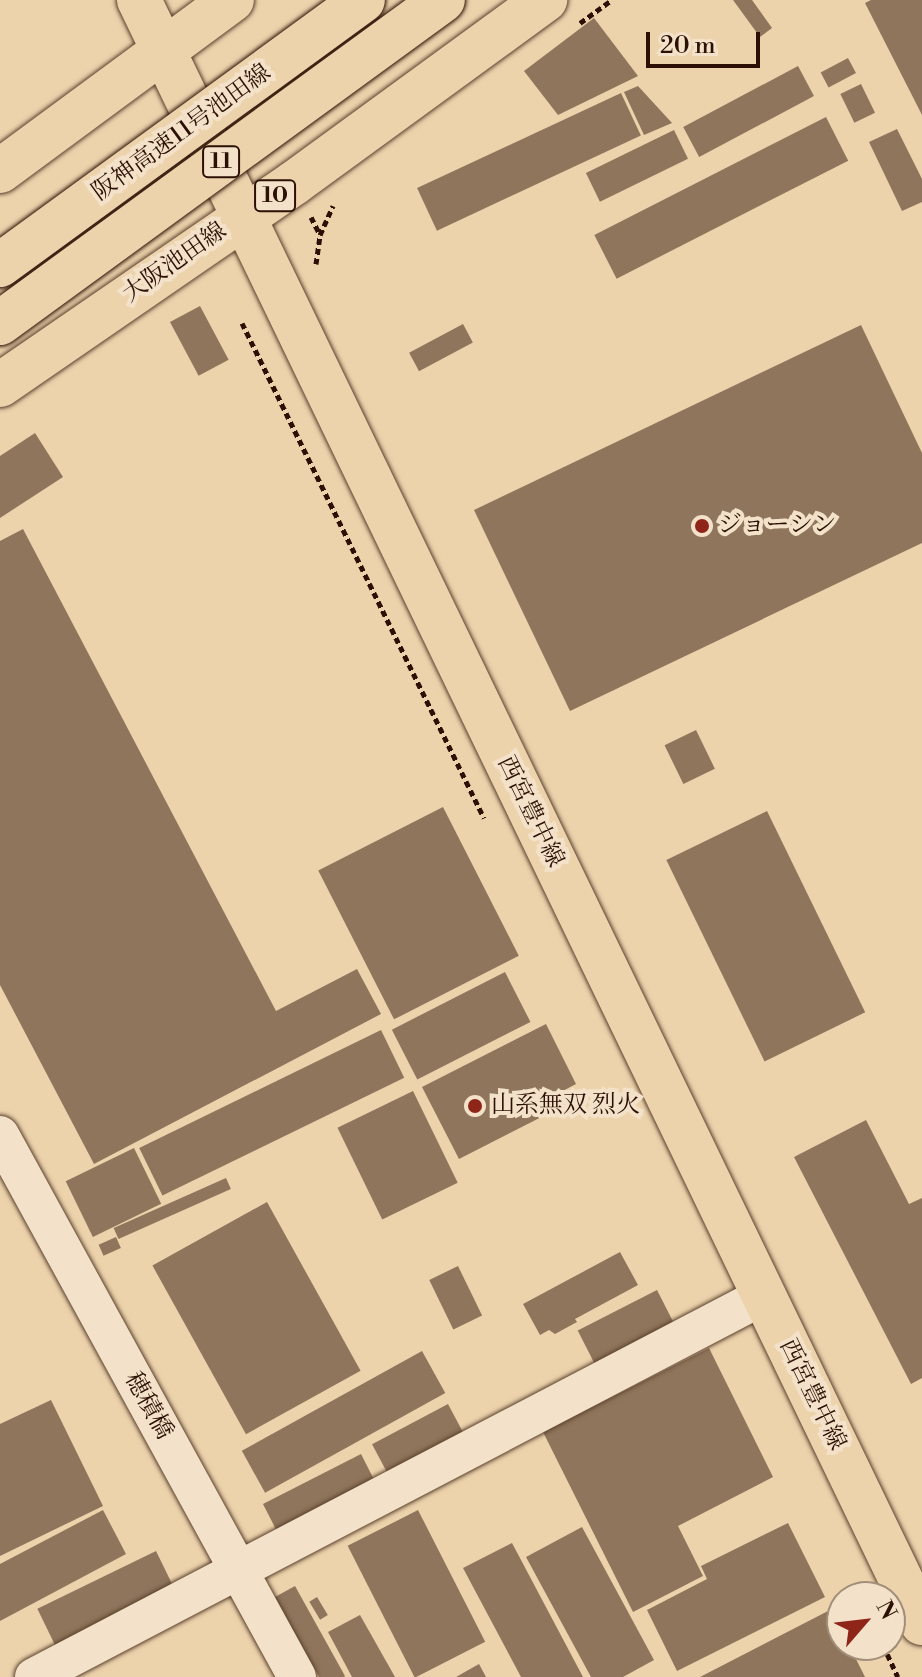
<!DOCTYPE html>
<html>
<head>
<meta charset="utf-8">
<style>
  body { margin:0 }
  #map { position:relative; width:922px; height:1677px; overflow:hidden; background:#ecd3ac; font-family:"Libre Bodoni","Noto Serif JP",serif }
  div>[style] { position:absolute }
  .building>* { inset:0; background:#8f755b; transform-origin:0 0 }
  .path>* { height:5px; margin-top:-2.5px; transform-origin:0; background:repeating-linear-gradient(90deg,#2b1003 0 6px,transparent 0 10px) }
  .roads { filter:drop-shadow(0 0 2px #5b412d) drop-shadow(0 0 2px #5b412d) }
  .minor>* { height:38px; margin:-19px; padding:0 19px; transform-origin:19px; border-radius:19px; background:#f3e2c9 }
  .major>* { height:44px; margin:-22px; padding:0 22px; transform-origin:22px; border-radius:22px; background:#ecd3ac }
  .bridges { filter:drop-shadow(0 0 2px #2b1003) drop-shadow(0 0 2px #2b1003) }
  .highway-bridge>* { height:44px; margin:-22px; padding:0 22px; transform-origin:22px; border-radius:22px; background:#ecd3ac }
  .dots>* { width:22px; height:22px; translate:-50% -50%; box-sizing:border-box; border:4px solid #f3e2c9; border-radius:50% }
  span { translate:-50% -50%; white-space:nowrap; text-align:center; line-height:1.15; -webkit-text-stroke:8px #f3e2c9; paint-order:stroke }
  .shield-label span { padding:2px 6px; background:#f3e2c9; border:2px solid; border-radius:6px; -webkit-text-stroke-width:0 }
  .shield-label { font-size:22px; color:#2b1003; font-weight:700 }
  .street-label { font-size:24px; color:#2b1003 }
  .poi-label { font-size:24px; color:#2b1003 }
  .left { translate:0 -50%; text-align:left }
  .north { position:absolute; left:826px; top:1581px; width:80px; height:80px; box-sizing:border-box; background:#f3e2c9; border:2px solid #a38e7a; border-radius:50%; rotate:62deg; font-size:22px; font-weight:700; line-height:32px; text-align:center; color:#2b1003 }
  .north::after { content:''; display:block; margin:auto; width:28px; height:36px; background:#8f2418; clip-path:polygon(50% 0,100% 100%,50% 72%,0 100%) }
  .scale { position:absolute; left:646px; top:32px; width:114px; height:36px; box-sizing:border-box; border:4px solid #2b1003; border-top:0; padding-left:10px; font-size:24px; line-height:28px; white-space:nowrap; color:#2b1003; -webkit-text-stroke:6px #f3e2c9; paint-order:stroke }
</style>
</head>
<body>
<div id="map">
  <div class="building">
    <div style="clip-path:polygon(733px 0,752px 0,772px 28px,760px 37px)"></div>
    <div style="clip-path:polygon(871px 0,922px 0,922px 115px,865px 3px)"></div>
    <div style="clip-path:polygon(594px 18px,638px 76px,558px 115px,524px 71px)"></div>
    <div style="left:848px;top:58px;width:17px;height:31px;rotate:62deg"></div>
    <div style="left:798px;top:66px;width:34px;height:130px;rotate:62deg"></div>
    <div style="left:861px;top:84px;width:32px;height:23px;rotate:64deg"></div>
    <div style="clip-path:polygon(638px 86px,672px 123px,644px 135px,624px 92px)"></div>
    <div style="left:621px;top:93px;width:47px;height:225px;rotate:65deg"></div>
    <div style="left:826px;top:117px;width:49px;height:260px;rotate:63deg"></div>
    <div style="clip-path:polygon(897px 129px,922px 179px,922px 202px,902px 211px,869px 142px)"></div>
    <div style="left:674px;top:130px;width:32px;height:98px;rotate:64deg"></div>
    <div style="left:200px;top:306px;width:61px;height:34px;rotate:62deg"></div>
    <div style="left:463px;top:324px;width:21px;height:61px;rotate:62deg"></div>
    <div style="clip-path:polygon(861px 325px,922px 453px,922px 543px,570px 711px,474px 510px)"></div>
    <div style="clip-path:polygon(35px 433px,63px 477px,0 518px,0 456px)"></div>
    <div style="clip-path:polygon(23px 529px,276px 1011px,357px 969px,381px 1014px,94px 1164px,0 985px,0 541px)"></div>
    <div style="left:696px;top:730px;width:43px;height:35px;rotate:64deg"></div>
    <div style="left:443px;top:807px;width:167px;height:140px;rotate:63deg"></div>
    <div style="left:767px;top:811px;width:224px;height:112px;rotate:64deg"></div>
    <div style="left:505px;top:972px;width:56px;height:127px;rotate:63deg"></div>
    <div style="clip-path:polygon(546px 1024px,576px 1084px,559px 1093px,565px 1105px,459px 1159px,422px 1087px)"></div>
    <div style="left:381px;top:1030px;width:53px;height:269px;rotate:64deg"></div>
    <div style="left:413px;top:1091px;width:102px;height:84px;rotate:64deg"></div>
    <div style="clip-path:polygon(866px 1120px,909px 1204px,922px 1198px,922px 1378px,911px 1384px,794px 1157px)"></div>
    <div style="left:134px;top:1148px;width:62px;height:76px;rotate:64deg"></div>
    <div style="left:226px;top:1178px;width:12px;height:123px;rotate:66deg"></div>
    <div style="left:267px;top:1202px;width:193px;height:131px;rotate:61deg"></div>
    <div style="left:116px;top:1237px;width:12px;height:19px;rotate:66deg"></div>
    <div style="clip-path:polygon(620px 1252px,638px 1285px,575px 1319px,577px 1322px,555px 1334px,549px 1330px,540px 1335px,523px 1304px)"></div>
    <div style="left:458px;top:1266px;width:55px;height:32px;rotate:64deg"></div>
    <div style="left:657px;top:1290px;width:46px;height:89px;rotate:63deg"></div>
    <div style="clip-path:polygon(709px 1348px,773px 1477px,678px 1526px,703px 1576px,633px 1612px,543px 1432px)"></div>
    <div style="left:422px;top:1351px;width:48px;height:206px;rotate:61deg"></div>
    <div style="clip-path:polygon(51px 1400px,103px 1506px,0 1556px,0 1424px)"></div>
    <div style="left:448px;top:1404px;width:43px;height:86px;rotate:62deg"></div>
    <div style="left:361px;top:1454px;width:44px;height:110px;rotate:63deg"></div>
    <div style="clip-path:polygon(103px 1510px,126px 1554px,0 1621px,0 1564px)"></div>
    <div style="left:418px;top:1510px;width:148px;height:79px;rotate:63deg"></div>
    <div style="clip-path:polygon(788px 1523px,825px 1597px,677px 1671px,647px 1610px,707px 1579px,701px 1566px)"></div>
    <div style="clip-path:polygon(582px 1527px,654px 1660px,623px 1677px,591px 1677px,526px 1557px)"></div>
    <div style="clip-path:polygon(512px 1543px,583px 1677px,521px 1677px,463px 1568px)"></div>
    <div style="left:156px;top:1551px;width:46px;height:132px;rotate:64deg"></div>
    <div style="clip-path:polygon(295px 1586px,345px 1676px,344px 1677px,319px 1677px,275px 1597px)"></div>
    <div style="left:317px;top:1597px;width:21px;height:9px;rotate:59deg"></div>
    <div style="clip-path:polygon(830px 1610px,842px 1632px,842px 1645px,849px 1645px,865px 1677px,700px 1677px)"></div>
    <div style="clip-path:polygon(360px 1615px,395px 1677px,352px 1677px,328px 1632px)"></div>
    <div style="clip-path:polygon(479px 1664px,486px 1677px,456px 1677px)"></div>
  </div>
  <div class="path">
    <div style="left:580px;top:23px;width:39px;rotate:-36deg"></div>
    <div style="left:311px;top:217px;width:20px;rotate:63deg"></div>
    <div style="left:316px;top:264px;width:29px;rotate:-82deg"></div>
    <div style="left:320px;top:235px;width:32px;rotate:-66deg"></div>
    <div style="left:242px;top:323px;width:551px;rotate:63.95deg"></div>
    <div style="left:883px;top:1645px;width:35px;rotate:65deg"></div>
  </div>
  <div class="roads">
    <div class="minor">
      <div style="left:0;top:1135px;width:618px;rotate:61.28deg"></div>
      <div style="left:34px;top:1677px;width:823px;rotate:-27.59deg"></div>
    </div>
    <div class="major">
      <div style="left:139px;top:0;width:1802px;rotate:64.25deg"></div>
      <div style="left:0;top:171px;width:288px;rotate:-36.4deg"></div>
      <div style="left:0;top:385px;width:357px;rotate:-34.5deg"></div>
      <div style="left:294px;top:183px;width:311px;rotate:-36.1deg"></div>
    </div>
  </div>
  <div class="bridges">
    <div class="highway-bridge">
      <div style="left:0;top:265px;width:449px;rotate:-36.1deg"></div>
      <div style="left:0;top:323px;width:548px;rotate:-36.1deg"></div>
    </div>
  </div>
  <div class="dots">
    <div style="left:702px;top:526px;background:#8f2418"></div>
    <div style="left:475px;top:1106px;background:#8f2418"></div>
  </div>
  <div class="shield-label">
    <span style="left:221px;top:162px">11</span>
    <span style="left:275px;top:196px">10</span>
  </div>
  <div class="street-label">
    <span style="left:182px;top:133px;rotate:-36deg">阪神高速11号池田線</span>
    <span style="left:175px;top:263px;rotate:-35deg">大阪池田線</span>
    <span style="left:530px;top:812px;rotate:64deg">西宮豊中線</span>
    <span style="left:812px;top:1395px;rotate:64deg">西宮豊中線</span>
    <span style="left:148px;top:1406px;rotate:61deg">穂積橋</span>
  </div>
  <div class="poi-label">
    <span class="left" style="left:718px;top:526px">ジョーシン</span>
    <span class="left" style="left:491px;top:1106px">山系無双 烈火</span>
  </div>
  <div class="north">N</div>
  <div class="scale">20 m</div>
</div>
</body>
</html>
